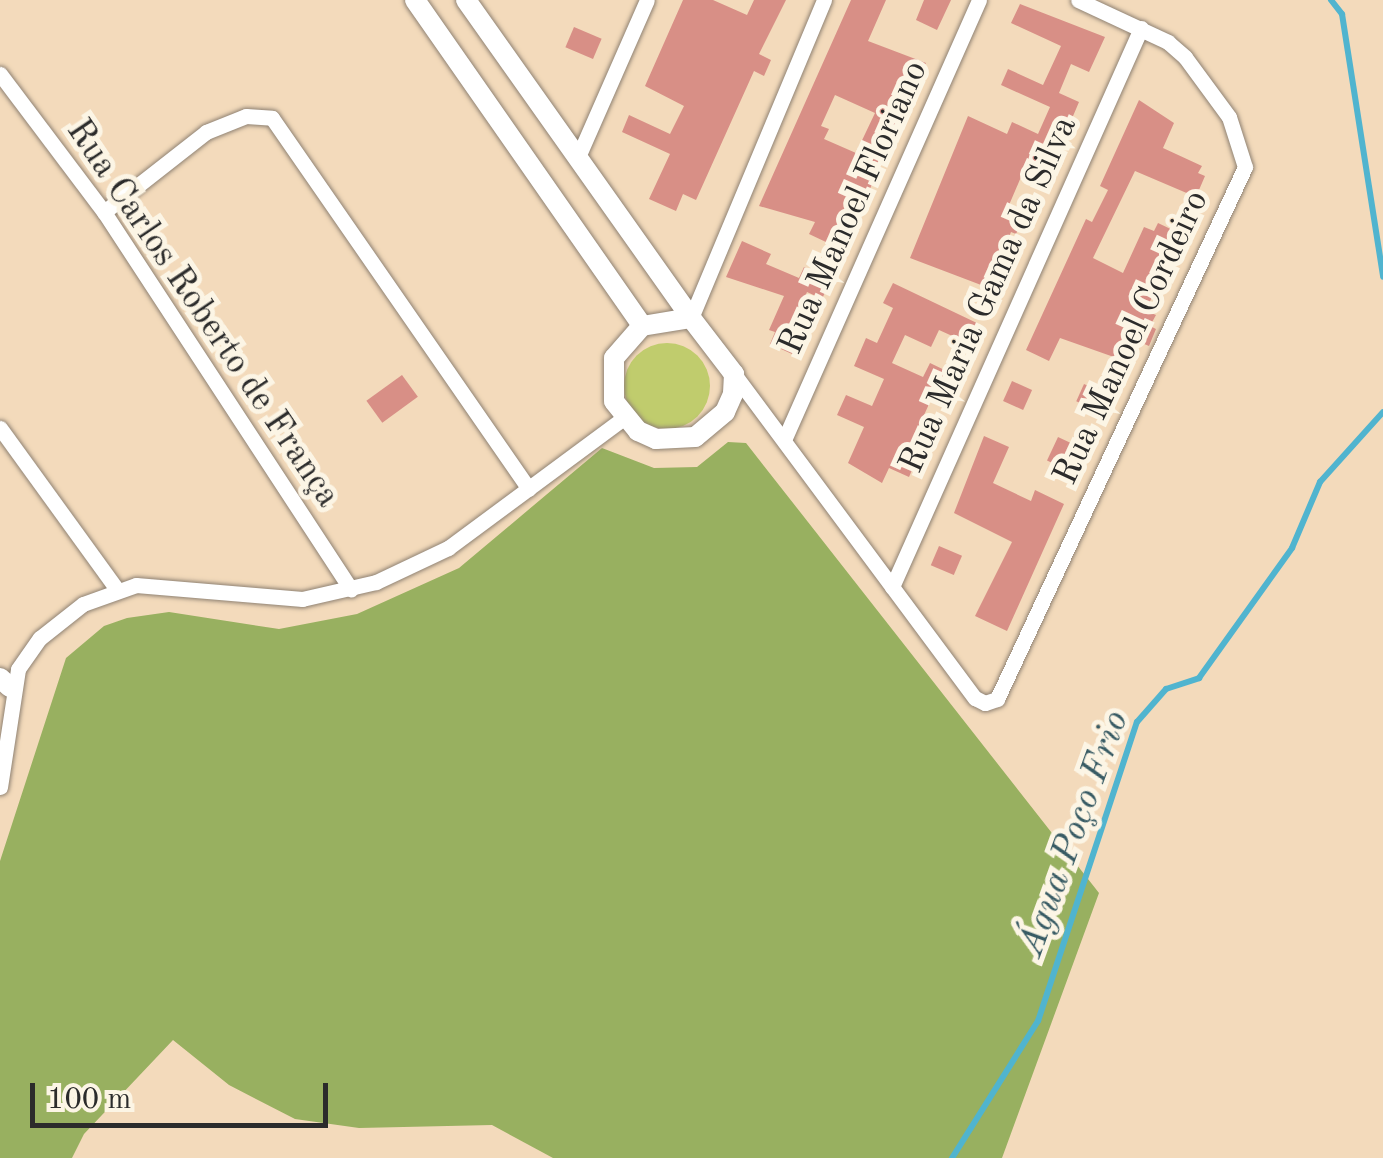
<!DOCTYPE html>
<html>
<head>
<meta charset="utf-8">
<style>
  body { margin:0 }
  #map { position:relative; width:1383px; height:1158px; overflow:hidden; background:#f3dabb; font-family:"Old Standard TT",serif }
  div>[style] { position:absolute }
  .green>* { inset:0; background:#c0cc6d }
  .round { border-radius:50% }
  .forest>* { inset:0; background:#98b060 }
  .stream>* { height:6px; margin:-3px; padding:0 3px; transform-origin:3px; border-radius:3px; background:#50b4cf }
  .building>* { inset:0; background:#d88f86; transform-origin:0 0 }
  .roads { filter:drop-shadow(0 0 2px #8f8273) drop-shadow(0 0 2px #8f8273) }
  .minor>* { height:15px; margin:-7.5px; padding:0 7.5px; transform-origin:7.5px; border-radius:7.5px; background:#fff }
  .tertiary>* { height:20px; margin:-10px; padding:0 10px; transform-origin:10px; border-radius:10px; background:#fff }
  span { translate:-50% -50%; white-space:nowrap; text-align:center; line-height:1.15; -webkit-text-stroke:10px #fcf5e5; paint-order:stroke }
  .street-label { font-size:35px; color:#2b2b2b }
  .water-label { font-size:38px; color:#385b64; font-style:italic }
  .scale { position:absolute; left:30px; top:1083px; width:298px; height:45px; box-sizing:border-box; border:5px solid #2b2b2b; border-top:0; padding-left:12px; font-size:30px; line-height:35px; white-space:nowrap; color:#2b2b2b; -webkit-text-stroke:8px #fcf5e5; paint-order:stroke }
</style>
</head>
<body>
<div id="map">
  <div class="green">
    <div class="round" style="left:624px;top:343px;width:86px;height:86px"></div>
  </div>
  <div class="forest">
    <div style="clip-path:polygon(728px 442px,746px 443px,1099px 893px,1002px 1158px,553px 1158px,492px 1125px,359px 1128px,295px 1119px,229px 1085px,173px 1040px,84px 1134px,72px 1158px,0 1158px,0 861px,66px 658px,104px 626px,127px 618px,169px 612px,279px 629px,357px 614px,459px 568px,602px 448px,654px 468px,697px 467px)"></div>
  </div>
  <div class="stream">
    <div style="left:1331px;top:0;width:18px;rotate:52deg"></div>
    <div style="left:1342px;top:14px;width:266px;rotate:81.1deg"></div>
    <div style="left:952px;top:1158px;width:162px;rotate:-57.9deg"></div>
    <div style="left:1038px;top:1021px;width:315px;rotate:-71.7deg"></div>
    <div style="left:1137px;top:722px;width:44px;rotate:-48.7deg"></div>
    <div style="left:1166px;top:689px;width:35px;rotate:-18deg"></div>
    <div style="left:1199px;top:678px;width:160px;rotate:-54.4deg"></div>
    <div style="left:1292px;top:548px;width:72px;rotate:-67deg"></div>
    <div style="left:1320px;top:482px;width:94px;rotate:-48deg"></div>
  </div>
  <div class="building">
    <div style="clip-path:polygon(683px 0,713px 0,747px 15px,754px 0,786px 0,759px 54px,771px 60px,764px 76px,754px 71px,696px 200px,683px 194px,676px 211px,649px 199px,670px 154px,622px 132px,629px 115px,670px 134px,684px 106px,645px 86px)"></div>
    <div style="clip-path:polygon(evenodd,851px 0,886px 0,868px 41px,926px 63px,869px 191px,863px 188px,847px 223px,854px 226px,846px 243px,831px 237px,828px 243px,809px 234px,815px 222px,759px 206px,851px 0,835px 95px,875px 113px,856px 153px,824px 139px,829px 129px,821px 126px,835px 95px)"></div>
    <div style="clip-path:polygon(924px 0,951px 0,937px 30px,916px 20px)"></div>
    <div style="clip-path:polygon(1020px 4px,1105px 37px,1089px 72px,1071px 64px,1059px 93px,1079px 102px,1045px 182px,1021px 177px,1009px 205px,1026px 213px,1016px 234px,1011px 232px,989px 288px,910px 258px,968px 116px,1007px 134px,1012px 122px,1038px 134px,1050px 107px,1001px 85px,1008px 69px,1043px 85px,1061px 46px,1011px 23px)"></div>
    <div style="left:574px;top:27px;width:30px;height:22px;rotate:23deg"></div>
    <div style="clip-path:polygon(1139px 100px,1174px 123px,1163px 148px,1202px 166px,1198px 173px,1205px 176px,1196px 197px,1135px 171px,1093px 258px,1123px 273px,1144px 227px,1154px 231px,1158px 223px,1179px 233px,1146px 311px,1156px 315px,1150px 326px,1156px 329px,1149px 346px,1137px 341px,1128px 362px,1060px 338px,1049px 361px,1026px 350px,1086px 219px,1092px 222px,1108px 190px,1100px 186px)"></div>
    <div style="clip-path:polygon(742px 241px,771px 254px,766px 264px,799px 278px,804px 267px,831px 279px,822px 299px,807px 292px,792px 327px,802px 332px,792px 354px,770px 344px,775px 332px,769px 330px,784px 296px,726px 277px)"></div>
    <div style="clip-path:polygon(893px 283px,979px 324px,970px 344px,939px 330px,931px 347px,905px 335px,892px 363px,923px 377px,930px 363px,957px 376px,946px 399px,934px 393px,920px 424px,930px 429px,909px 477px,889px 468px,882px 483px,848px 463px,864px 427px,837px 415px,846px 395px,872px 406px,884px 379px,854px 366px,866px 338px,877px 343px,893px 308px,883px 303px)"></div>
    <div style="left:402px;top:375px;width:27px;height:44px;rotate:54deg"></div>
    <div style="left:1012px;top:381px;width:22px;height:22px;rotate:24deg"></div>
    <div style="left:1084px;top:384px;width:30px;height:19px;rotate:24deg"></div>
    <div style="clip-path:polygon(984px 436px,1009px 447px,993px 483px,1031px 501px,1035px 490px,1064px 504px,1007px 631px,975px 616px,1012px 542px,954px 513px)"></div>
    <div style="left:1058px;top:437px;width:33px;height:26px;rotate:25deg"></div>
    <div style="left:939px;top:546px;width:25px;height:21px;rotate:23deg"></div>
  </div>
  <div class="roads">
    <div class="minor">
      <div style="left:0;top:74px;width:173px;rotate:53deg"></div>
      <div style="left:104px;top:212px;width:451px;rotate:56.8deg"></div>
      <div style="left:578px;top:157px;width:171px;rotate:-66.3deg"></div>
      <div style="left:104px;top:212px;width:130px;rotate:-38.1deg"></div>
      <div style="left:206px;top:132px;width:43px;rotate:-21.8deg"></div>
      <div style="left:246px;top:116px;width:26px;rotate:4deg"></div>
      <div style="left:272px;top:118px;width:451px;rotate:55.3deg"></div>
      <div style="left:691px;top:318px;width:345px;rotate:-67.3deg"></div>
      <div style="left:734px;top:374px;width:404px;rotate:53.4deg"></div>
      <div style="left:975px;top:698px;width:11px;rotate:27deg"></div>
      <div style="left:985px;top:703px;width:13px;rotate:-18deg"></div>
      <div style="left:997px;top:699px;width:587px;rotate:-65.01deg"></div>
      <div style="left:1245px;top:167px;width:52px;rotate:-107.7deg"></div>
      <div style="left:1229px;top:117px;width:74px;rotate:-126.3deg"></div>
      <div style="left:1185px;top:57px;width:23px;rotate:-139deg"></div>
      <div style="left:1168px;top:42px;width:99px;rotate:-155deg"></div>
      <div style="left:0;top:428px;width:198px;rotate:54.1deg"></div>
      <div style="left:784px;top:440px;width:481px;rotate:-66.1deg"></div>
      <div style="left:892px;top:587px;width:612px;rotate:-65.99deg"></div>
      <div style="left:0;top:787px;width:119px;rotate:-81.3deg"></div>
      <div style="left:18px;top:669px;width:38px;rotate:-55deg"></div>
      <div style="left:40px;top:638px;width:55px;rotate:-38.3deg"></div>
      <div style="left:83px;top:604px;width:56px;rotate:-19.7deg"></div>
      <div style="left:136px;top:585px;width:167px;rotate:4.8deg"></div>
      <div style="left:302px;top:599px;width:76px;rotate:-12.9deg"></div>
      <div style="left:376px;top:582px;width:80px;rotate:-25.3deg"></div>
      <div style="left:448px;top:548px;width:219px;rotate:-36.5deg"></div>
    </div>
    <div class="tertiary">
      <div style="left:415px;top:0;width:397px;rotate:55.1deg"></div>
      <div style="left:466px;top:0;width:390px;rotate:54.7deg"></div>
      <div style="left:691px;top:318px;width:71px;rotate:52.5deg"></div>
      <div style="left:734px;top:374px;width:20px;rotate:93deg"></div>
      <div style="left:733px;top:394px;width:20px;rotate:114deg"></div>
      <div style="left:725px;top:412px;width:39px;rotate:140deg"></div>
      <div style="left:695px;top:437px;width:39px;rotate:177deg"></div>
      <div style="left:656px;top:439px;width:20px;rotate:-156deg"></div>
      <div style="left:638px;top:431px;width:38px;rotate:-129deg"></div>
      <div style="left:614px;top:401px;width:43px;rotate:-90deg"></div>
      <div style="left:614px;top:358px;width:43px;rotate:-48.8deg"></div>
      <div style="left:642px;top:326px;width:50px;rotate:-9.3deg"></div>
      <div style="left:0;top:678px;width:13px;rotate:42deg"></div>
    </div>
  </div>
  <div class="street-label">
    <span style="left:854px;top:208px;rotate:-66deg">Rua Manoel Floriano</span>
    <span style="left:989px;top:295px;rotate:-66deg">Rua Maria Gama da Silva</span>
    <span style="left:202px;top:314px;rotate:56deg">Rua Carlos Roberto de França</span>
    <span style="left:1132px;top:338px;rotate:-65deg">Rua Manoel Cordeiro</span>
  </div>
  <div class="water-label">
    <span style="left:1075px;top:834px;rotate:-70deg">Água Poço Frio</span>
  </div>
  <div class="scale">100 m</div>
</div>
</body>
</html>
